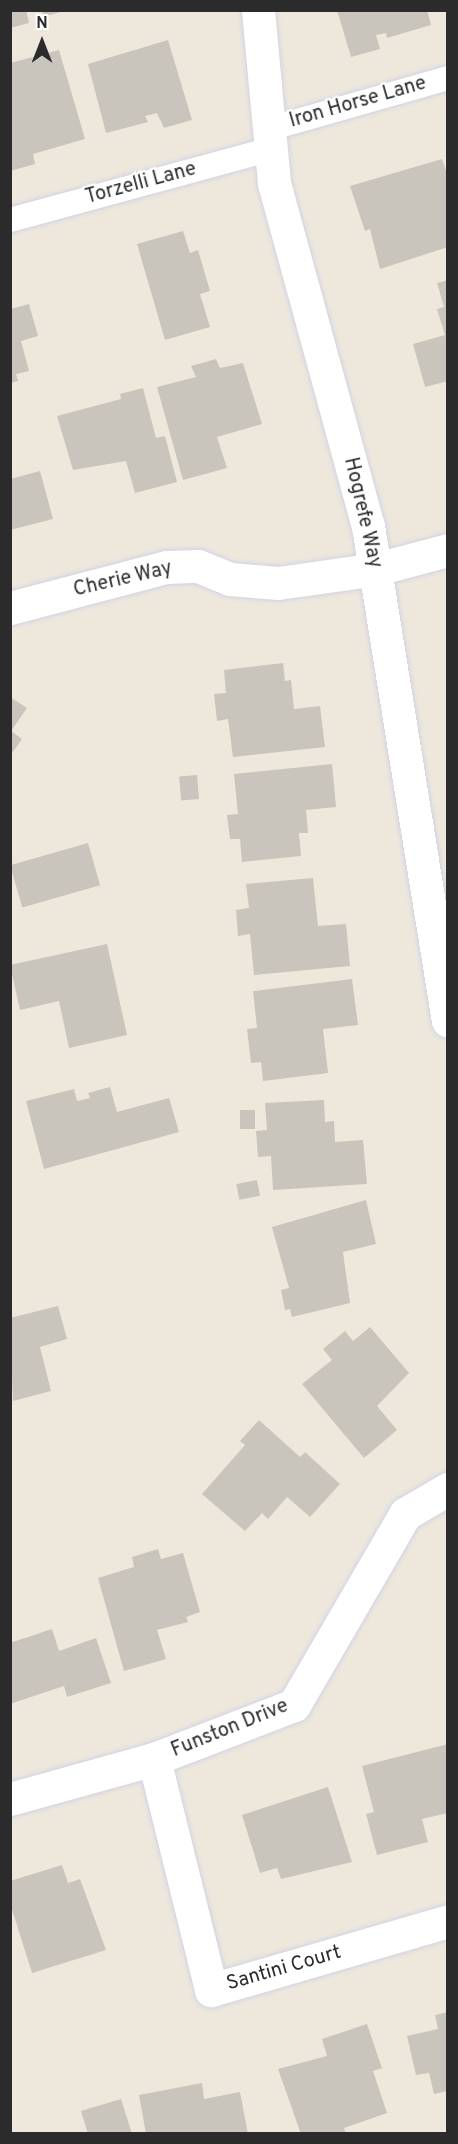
<!DOCTYPE html>
<html>
<head>
<meta charset="utf-8">
<style>
  body { margin:0 }
  #map { position:relative; width:458px; height:2144px; overflow:hidden; background:#eee8dc; font-family:Overpass,sans-serif }
  div>[style] { position:absolute }
  .building>* { inset:0; background:#c9c5bc; transform-origin:0 0 }
  .roads { filter:drop-shadow(0 0 2px #d1d3e5) drop-shadow(0 0 2px #d1d3e5) }
  .lane>* { height:24px; margin:-12px; padding:0 12px; transform-origin:12px; border-radius:12px; background:#fff }
  .street>* { height:33px; margin:-16.5px; padding:0 16.5px; transform-origin:16.5px; border-radius:16.5px; background:#fff }
  span { translate:-50% -50%; white-space:nowrap; text-align:center; line-height:1.15; -webkit-text-stroke:4.5px #fff; paint-order:stroke }
  .street-label { font-size:20px; color:#2b2b2b }
  .frame { position:absolute; inset:0; border:12px solid #2b2b2b; pointer-events:none }
  .north { position:absolute; left:12px; top:12px; width:60px; height:60px; -webkit-text-stroke:4px #fff; paint-order:stroke; rotate:0deg; font-size:16px; font-weight:700; line-height:24px; text-align:center; color:#2b2b2b }
  .north::after { content:''; display:block; margin:auto; width:21px; height:27px; background:#2b2b2b; clip-path:polygon(50% 0,100% 100%,50% 72%,0 100%) }
</style>
</head>
<body>
<div id="map">
  <div class="building">
    <div style="clip-path:polygon(10px 10px,26px 10px,29px 23px,10px 28px)"></div>
    <div style="clip-path:polygon(42px 10px,63px 10px,64px 11px,43px 17px)"></div>
    <div style="clip-path:polygon(337px 10px,427px 10px,431px 25px,387px 38px,386px 33px,376px 35px,380px 49px,351px 57px)"></div>
    <div style="clip-path:polygon(168px 40px,192px 120px,164px 128px,157px 113px,145px 116px,148px 122px,106px 133px,88px 64px)"></div>
    <div style="clip-path:polygon(59px 50px,85px 139px,33px 154px,35px 164px,10px 171px,10px 63px)"></div>
    <div style="clip-path:polygon(442px 159px,448px 177px,448px 247px,380px 269px,370px 229px,365px 231px,350px 186px)"></div>
    <div style="clip-path:polygon(183px 231px,190px 253px,198px 250px,210px 291px,200px 294px,210px 327px,165px 340px,137px 244px)"></div>
    <div style="clip-path:polygon(448px 280px,448px 381px,425px 387px,413px 344px,445px 335px,437px 309px,444px 307px,437px 283px)"></div>
    <div style="clip-path:polygon(29px 304px,38px 336px,21px 341px,29px 371px,16px 374px,18px 381px,10px 383px,10px 309px)"></div>
    <div style="clip-path:polygon(216px 359px,220px 368px,243px 363px,262px 424px,217px 437px,227px 468px,183px 480px,157px 387px,196px 377px,191px 366px)"></div>
    <div style="clip-path:polygon(143px 388px,156px 438px,165px 436px,177px 482px,135px 493px,126px 461px,73px 470px,57px 416px,121px 399px,120px 394px)"></div>
    <div style="clip-path:polygon(40px 471px,53px 519px,10px 530px,10px 479px)"></div>
    <div style="clip-path:polygon(283px 663px,285px 681px,291px 680px,294px 709px,320px 706px,325px 747px,233px 757px,228px 719px,217px 721px,214px 694px,226px 693px,224px 670px)"></div>
    <div style="clip-path:polygon(10px 697px,27px 708px,11px 731px,22px 739px,10px 756px)"></div>
    <div style="clip-path:polygon(332px 764px,336px 807px,306px 810px,308px 833px,299px 833px,301px 856px,242px 862px,240px 839px,230px 839px,227px 815px,238px 814px,234px 774px)"></div>
    <div style="left:197px;top:775px;width:24px;height:18px;rotate:85deg"></div>
    <div style="left:88px;top:843px;width:44px;height:81px;rotate:74deg"></div>
    <div style="clip-path:polygon(313px 878px,318px 926px,346px 924px,350px 966px,254px 975px,250px 934px,238px 936px,236px 910px,249px 908px,246px 884px)"></div>
    <div style="clip-path:polygon(107px 944px,127px 1035px,69px 1048px,59px 1001px,20px 1010px,10px 965px)"></div>
    <div style="clip-path:polygon(352px 979px,358px 1025px,323px 1029px,328px 1073px,263px 1081px,261px 1062px,251px 1063px,247px 1029px,257px 1028px,253px 991px)"></div>
    <div style="clip-path:polygon(110px 1087px,117px 1112px,169px 1098px,179px 1132px,44px 1169px,26px 1101px,74px 1089px,77px 1101px,90px 1098px,88px 1093px)"></div>
    <div style="clip-path:polygon(324px 1100px,325px 1122px,334px 1121px,335px 1142px,363px 1140px,367px 1184px,273px 1190px,271px 1156px,258px 1157px,256px 1131px,267px 1130px,265px 1103px)"></div>
    <div style="left:240px;top:1110px;width:15px;height:19px"></div>
    <div style="left:257px;top:1180px;width:16px;height:21px;rotate:79deg"></div>
    <div style="clip-path:polygon(366px 1200px,376px 1244px,343px 1252px,350px 1303px,292px 1317px,290px 1309px,285px 1310px,281px 1290px,289px 1288px,272px 1227px)"></div>
    <div style="clip-path:polygon(58px 1306px,67px 1339px,40px 1347px,51px 1391px,13px 1401px,10px 1318px)"></div>
    <div style="clip-path:polygon(370px 1327px,409px 1373px,377px 1406px,397px 1430px,364px 1458px,302px 1384px,332px 1360px,323px 1349px,345px 1331px,353px 1341px)"></div>
    <div style="clip-path:polygon(259px 1420px,300px 1457px,305px 1452px,340px 1484px,310px 1517px,287px 1497px,268px 1519px,262px 1513px,245px 1531px,202px 1494px,245px 1445px,240px 1441px)"></div>
    <div style="clip-path:polygon(158px 1549px,161px 1559px,183px 1553px,200px 1612px,186px 1617px,188px 1622px,157px 1630px,166px 1659px,124px 1671px,98px 1578px,134px 1567px,132px 1557px)"></div>
    <div style="clip-path:polygon(52px 1629px,59px 1651px,96px 1638px,111px 1683px,67px 1697px,64px 1686px,10px 1704px,10px 1643px)"></div>
    <div style="clip-path:polygon(448px 1744px,448px 1813px,422px 1819px,428px 1842px,377px 1855px,366px 1814px,374px 1812px,362px 1766px)"></div>
    <div style="clip-path:polygon(328px 1787px,352px 1862px,281px 1879px,277px 1868px,260px 1873px,242px 1815px)"></div>
    <div style="clip-path:polygon(62px 1865px,68px 1883px,80px 1879px,106px 1950px,32px 1973px,10px 1903px,10px 1881px)"></div>
    <div style="clip-path:polygon(448px 2012px,448px 2091px,434px 2094px,429px 2073px,416px 2075px,407px 2036px,438px 2029px,435px 2015px)"></div>
    <div style="clip-path:polygon(367px 2024px,382px 2068px,373px 2071px,387px 2113px,344px 2128px,346px 2134px,301px 2134px,278px 2069px,327px 2056px,322px 2039px)"></div>
    <div style="clip-path:polygon(202px 2083px,204px 2099px,240px 2092px,248px 2134px,146px 2134px,139px 2095px)"></div>
    <div style="clip-path:polygon(121px 2099px,132px 2134px,88px 2134px,81px 2111px)"></div>
  </div>
  <div class="roads">
    <div class="lane">
      <div style="left:269px;top:129px;width:186px;rotate:-15.9deg"></div>
      <div style="left:10px;top:220px;width:270px;rotate:-15.2deg"></div>
    </div>
    <div class="street">
      <div style="left:258px;top:10px;width:174px;rotate:84.7deg"></div>
      <div style="left:274px;top:183px;width:356px;rotate:74.7deg"></div>
      <div style="left:368px;top:526px;width:501px;rotate:80.82deg"></div>
      <div style="left:10px;top:608px;width:161px;rotate:-14.7deg"></div>
      <div style="left:166px;top:567px;width:32px;rotate:-2deg"></div>
      <div style="left:198px;top:566px;width:35px;rotate:22deg"></div>
      <div style="left:230px;top:579px;width:48px;rotate:4.8deg"></div>
      <div style="left:278px;top:583px;width:99px;rotate:-8.1deg"></div>
      <div style="left:376px;top:569px;width:74px;rotate:-14.8deg"></div>
      <div style="left:154px;top:1759px;width:238px;rotate:76.1deg"></div>
      <div style="left:211px;top:1990px;width:247px;rotate:-16.2deg"></div>
      <div style="left:10px;top:1799px;width:149px;rotate:-15.5deg"></div>
      <div style="left:154px;top:1759px;width:150px;rotate:-21.1deg"></div>
      <div style="left:294px;top:1705px;width:221px;rotate:-59.8deg"></div>
      <div style="left:405px;top:1514px;width:50px;rotate:-30.2deg"></div>
    </div>
  </div>
  <div class="street-label">
    <span style="left:358px;top:103px;rotate:-16deg">Iron Horse Lane</span>
    <span style="left:141px;top:184px;rotate:-15deg">Torzelli Lane</span>
    <span style="left:362px;top:513px;rotate:77deg">Hogrefe Way</span>
    <span style="left:123px;top:580px;rotate:-13deg">Cherie Way</span>
    <span style="left:230px;top:1729px;rotate:-22deg">Funston Drive</span>
    <span style="left:284px;top:1969px;rotate:-16deg">Santini Court</span>
  </div>
  <div class="frame"></div>
  <div class="north">N</div>
</div>
</body>
</html>
